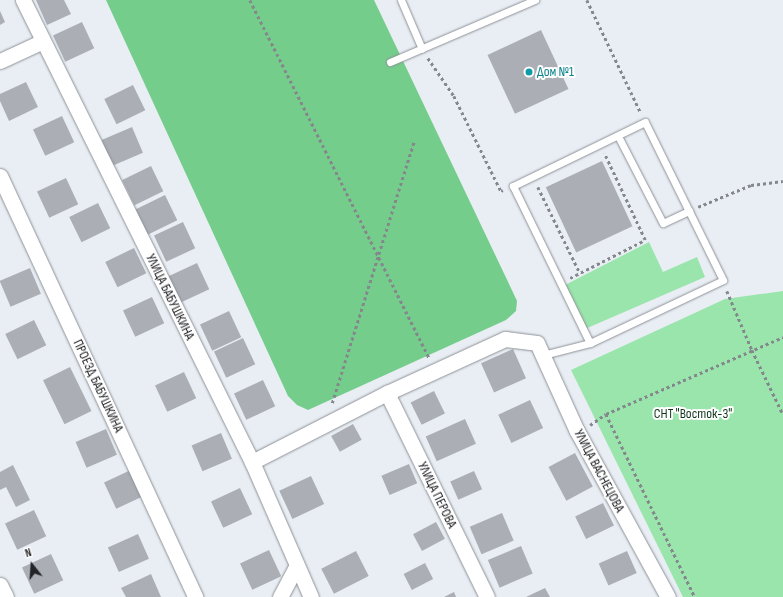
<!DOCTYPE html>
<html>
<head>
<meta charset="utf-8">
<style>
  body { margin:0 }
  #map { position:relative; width:783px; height:597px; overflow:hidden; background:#e9eef4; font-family:"Sofia Sans Condensed",sans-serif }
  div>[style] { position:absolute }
  .green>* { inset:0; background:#99e5ab }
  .forest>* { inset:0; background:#75cd8c }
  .building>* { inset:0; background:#abafb5; transform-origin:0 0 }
  .path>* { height:2.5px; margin-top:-1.25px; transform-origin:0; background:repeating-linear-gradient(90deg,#84878c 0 3px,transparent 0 6px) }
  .roads { filter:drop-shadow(0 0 1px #8d9197) drop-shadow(0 0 1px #8d9197) }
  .lane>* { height:7px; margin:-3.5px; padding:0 3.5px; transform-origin:3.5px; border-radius:3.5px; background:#fff }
  .street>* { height:15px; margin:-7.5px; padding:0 7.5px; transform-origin:7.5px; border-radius:7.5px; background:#fff }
  .dots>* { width:11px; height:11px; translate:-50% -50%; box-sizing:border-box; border:2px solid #fff; border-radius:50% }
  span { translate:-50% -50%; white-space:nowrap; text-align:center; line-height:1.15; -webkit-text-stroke:4px #fff; paint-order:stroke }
  .culture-label { font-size:14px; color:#0d838f }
  .left { translate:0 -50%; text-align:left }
  .street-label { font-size:14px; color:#232427 }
  .park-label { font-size:14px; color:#11361c }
  .north { position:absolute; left:12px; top:545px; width:40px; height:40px; -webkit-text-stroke:3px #fff; paint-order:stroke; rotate:343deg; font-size:11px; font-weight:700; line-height:16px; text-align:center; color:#232427 }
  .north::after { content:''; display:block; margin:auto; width:14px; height:18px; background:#232427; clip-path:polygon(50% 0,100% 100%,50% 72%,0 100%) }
</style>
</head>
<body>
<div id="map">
  <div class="green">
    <div style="clip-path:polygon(649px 242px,663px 272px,697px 257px,705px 277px,585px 329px,565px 285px)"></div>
    <div style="clip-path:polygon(783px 291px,783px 597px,683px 597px,571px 370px,725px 299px)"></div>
  </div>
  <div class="forest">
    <div style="clip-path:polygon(106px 0,374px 0,510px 286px,517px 301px,516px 311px,506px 320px,308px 410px,297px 405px,288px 396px)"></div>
  </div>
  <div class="building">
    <div style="clip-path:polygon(36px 0,64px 0,71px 14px,47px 25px)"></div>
    <div style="clip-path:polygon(0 11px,5px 22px,0 25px)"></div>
    <div style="left:82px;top:22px;width:29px;height:32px;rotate:65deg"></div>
    <div style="left:541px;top:30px;width:65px;height:59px;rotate:65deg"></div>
    <div style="clip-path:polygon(26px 82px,38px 107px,9px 121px,0 101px,0 94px)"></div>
    <div style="left:133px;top:85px;width:28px;height:32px;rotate:64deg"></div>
    <div style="left:62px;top:116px;width:29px;height:32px;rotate:65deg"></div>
    <div style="left:132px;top:127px;width:28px;height:33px;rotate:67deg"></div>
    <div style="left:602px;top:161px;width:72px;height:62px;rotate:65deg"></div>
    <div style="left:151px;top:166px;width:28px;height:32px;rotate:64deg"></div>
    <div style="left:66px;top:178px;width:29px;height:32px;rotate:65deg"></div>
    <div style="left:165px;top:195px;width:28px;height:33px;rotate:64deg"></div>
    <div style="left:98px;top:203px;width:28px;height:32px;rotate:64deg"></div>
    <div style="left:183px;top:222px;width:29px;height:32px;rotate:65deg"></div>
    <div style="left:134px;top:248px;width:28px;height:32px;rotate:64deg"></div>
    <div style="left:197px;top:263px;width:29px;height:32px;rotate:65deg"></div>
    <div style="left:30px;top:268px;width:28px;height:33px;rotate:67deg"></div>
    <div style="left:152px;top:297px;width:29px;height:32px;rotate:65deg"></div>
    <div style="left:229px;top:311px;width:29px;height:32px;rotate:65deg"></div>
    <div style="left:34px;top:320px;width:28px;height:32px;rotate:64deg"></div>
    <div style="left:243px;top:338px;width:29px;height:32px;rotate:65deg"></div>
    <div style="left:513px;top:349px;width:32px;height:35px;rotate:66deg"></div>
    <div style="left:70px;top:367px;width:49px;height:30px;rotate:64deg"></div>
    <div style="left:184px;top:372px;width:29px;height:32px;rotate:65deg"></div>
    <div style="left:263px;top:380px;width:29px;height:32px;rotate:65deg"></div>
    <div style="left:434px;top:391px;width:25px;height:26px;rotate:64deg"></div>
    <div style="left:530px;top:400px;width:31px;height:35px;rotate:65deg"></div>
    <div style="left:465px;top:419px;width:27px;height:43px;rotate:66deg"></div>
    <div style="left:353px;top:424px;width:18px;height:25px;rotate:61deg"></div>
    <div style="left:106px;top:429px;width:28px;height:33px;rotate:67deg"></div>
    <div style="left:221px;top:433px;width:28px;height:32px;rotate:67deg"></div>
    <div style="left:575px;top:453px;width:38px;height:30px;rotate:62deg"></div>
    <div style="left:409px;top:464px;width:21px;height:30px;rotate:67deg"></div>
    <div style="clip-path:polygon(13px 465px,30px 500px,16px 507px,6px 487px,0 490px,0 472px)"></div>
    <div style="left:133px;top:469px;width:29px;height:32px;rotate:65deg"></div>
    <div style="left:474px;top:471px;width:20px;height:26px;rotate:66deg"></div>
    <div style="left:311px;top:476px;width:31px;height:35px;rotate:65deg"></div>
    <div style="left:240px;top:488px;width:29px;height:32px;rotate:65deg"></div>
    <div style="left:603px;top:503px;width:25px;height:31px;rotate:64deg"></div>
    <div style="left:34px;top:510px;width:29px;height:32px;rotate:65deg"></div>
    <div style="left:502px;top:513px;width:30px;height:35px;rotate:67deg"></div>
    <div style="left:436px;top:522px;width:19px;height:26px;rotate:62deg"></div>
    <div style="left:138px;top:534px;width:27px;height:33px;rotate:66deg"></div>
    <div style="left:521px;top:546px;width:30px;height:36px;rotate:67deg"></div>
    <div style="left:269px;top:550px;width:29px;height:32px;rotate:65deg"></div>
    <div style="left:356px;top:551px;width:28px;height:39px;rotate:63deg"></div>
    <div style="left:627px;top:551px;width:24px;height:31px;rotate:66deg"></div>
    <div style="left:51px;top:554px;width:29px;height:32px;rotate:65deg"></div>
    <div style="left:425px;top:563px;width:18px;height:24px;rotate:63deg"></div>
    <div style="clip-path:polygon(151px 574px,161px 597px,126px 597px,121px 588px)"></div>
    <div style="clip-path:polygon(545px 588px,550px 597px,526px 597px)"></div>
    <div style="clip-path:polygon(454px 592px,456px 597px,444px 597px)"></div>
  </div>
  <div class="path">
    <div style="left:250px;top:0;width:400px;rotate:63.4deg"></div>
    <div style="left:587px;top:0;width:125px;rotate:64.5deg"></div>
    <div style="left:428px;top:58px;width:46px;rotate:55.6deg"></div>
    <div style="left:454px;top:96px;width:106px;rotate:63.7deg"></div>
    <div style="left:501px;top:191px;width:2px;rotate:-27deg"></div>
    <div style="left:538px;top:187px;width:96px;rotate:64deg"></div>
    <div style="left:698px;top:207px;width:57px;rotate:-22.5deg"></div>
    <div style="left:751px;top:185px;width:32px;rotate:-7deg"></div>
    <div style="left:570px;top:278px;width:84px;rotate:-26.9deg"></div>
    <div style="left:645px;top:240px;width:96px;rotate:-115.2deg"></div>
    <div style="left:727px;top:291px;width:64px;rotate:67deg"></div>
    <div style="left:752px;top:350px;width:71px;rotate:64.2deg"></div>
    <div style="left:332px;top:403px;width:274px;rotate:-72.6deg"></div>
    <div style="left:606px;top:414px;width:203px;rotate:64.1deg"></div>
    <div style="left:590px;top:425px;width:19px;rotate:-35deg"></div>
    <div style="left:606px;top:414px;width:193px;rotate:-23.5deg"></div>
  </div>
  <div class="roads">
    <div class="lane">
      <div style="left:401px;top:0;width:53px;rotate:66.8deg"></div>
      <div style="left:390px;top:62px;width:158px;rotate:-23.2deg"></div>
      <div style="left:618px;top:136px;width:98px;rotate:62.7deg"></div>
      <div style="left:663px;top:223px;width:29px;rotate:-25deg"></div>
      <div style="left:543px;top:355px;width:49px;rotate:-14.3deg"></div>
      <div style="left:590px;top:343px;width:147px;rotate:-25.3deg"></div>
      <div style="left:723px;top:280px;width:176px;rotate:-116.3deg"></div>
      <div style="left:645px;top:122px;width:147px;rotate:154.1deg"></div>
      <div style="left:513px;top:186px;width:175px;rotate:63.9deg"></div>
    </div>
    <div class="street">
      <div style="left:23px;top:0;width:516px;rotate:63.63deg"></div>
      <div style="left:252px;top:462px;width:147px;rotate:66.4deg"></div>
      <div style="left:0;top:61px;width:47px;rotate:-24.9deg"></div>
      <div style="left:0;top:176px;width:464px;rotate:65.1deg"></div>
      <div style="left:387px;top:393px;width:227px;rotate:63.9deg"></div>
      <div style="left:252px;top:462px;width:152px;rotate:-27.1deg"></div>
      <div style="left:387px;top:393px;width:130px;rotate:-24.6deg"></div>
      <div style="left:505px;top:339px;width:32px;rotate:7deg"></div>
      <div style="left:537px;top:343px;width:97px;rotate:65.6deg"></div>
      <div style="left:577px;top:431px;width:189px;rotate:61.3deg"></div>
      <div style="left:0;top:585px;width:13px;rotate:63deg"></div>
      <div style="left:280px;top:597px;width:34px;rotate:-62deg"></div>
    </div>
  </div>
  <div class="dots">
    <div style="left:529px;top:72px;background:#0f9aa8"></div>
  </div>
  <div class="culture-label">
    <span class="left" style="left:537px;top:72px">Дом №1</span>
  </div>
  <div class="street-label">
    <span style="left:170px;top:297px;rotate:64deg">УЛИЦА БАБУШКИНА</span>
    <span style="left:98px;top:386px;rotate:65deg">ПРОЕЗД БАБУШКИНА</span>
    <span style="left:599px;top:471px;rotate:62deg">УЛИЦА ВАСНЕЦОВА</span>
    <span style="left:437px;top:495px;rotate:64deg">УЛИЦА ПЕРОВА</span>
  </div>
  <div class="park-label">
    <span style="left:693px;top:414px">СНТ "Восток-3"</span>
  </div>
  <div class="north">N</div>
</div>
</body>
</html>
